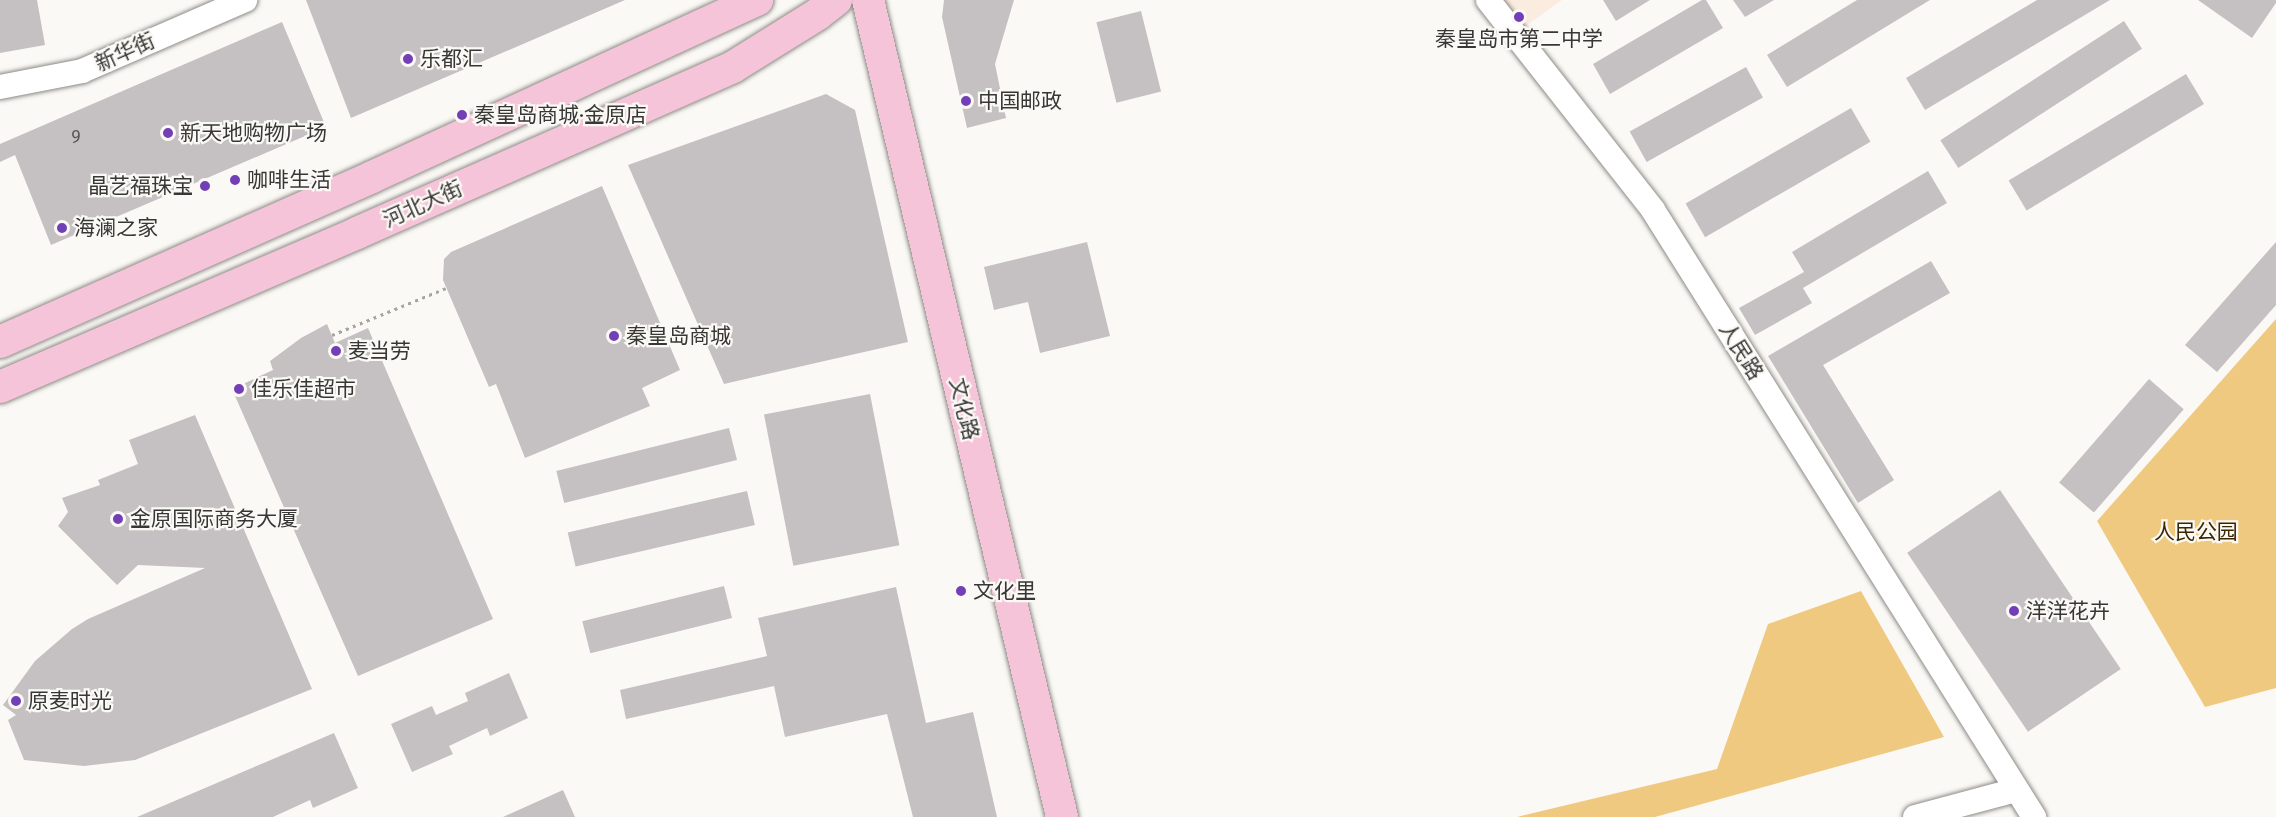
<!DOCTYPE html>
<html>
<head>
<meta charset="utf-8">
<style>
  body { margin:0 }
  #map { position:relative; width:2276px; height:817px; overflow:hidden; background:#fbf9f5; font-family:"Fira Sans","Noto Sans SC",sans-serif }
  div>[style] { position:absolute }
  .education>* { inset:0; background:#fcece0 }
  .green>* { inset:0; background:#f0c980 }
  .building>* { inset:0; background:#c5c0c2; transform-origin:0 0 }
  .path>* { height:3px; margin-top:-1.5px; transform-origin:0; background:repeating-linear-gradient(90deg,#a6a5a2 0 3px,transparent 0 7.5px) }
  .roads { filter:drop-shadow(0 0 2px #8d8b87) drop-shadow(0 0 2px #8d8b87) }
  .minor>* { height:24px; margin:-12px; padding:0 12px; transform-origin:12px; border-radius:12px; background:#fff }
  .major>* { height:32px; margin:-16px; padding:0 16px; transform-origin:16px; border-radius:16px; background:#f5c4d8 }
  .dots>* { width:16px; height:16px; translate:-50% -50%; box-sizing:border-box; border:3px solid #fbf9f5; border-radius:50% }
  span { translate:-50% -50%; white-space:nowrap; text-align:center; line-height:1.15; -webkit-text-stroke:4.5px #fbf9f5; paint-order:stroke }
  .number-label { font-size:18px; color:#5a5958 }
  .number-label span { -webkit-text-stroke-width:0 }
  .poi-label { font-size:21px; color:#373735 }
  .left { translate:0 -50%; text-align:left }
  .right { translate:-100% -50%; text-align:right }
  .street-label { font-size:21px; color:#373735 }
  .park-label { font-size:21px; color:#392702 }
</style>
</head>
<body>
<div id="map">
  <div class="education">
    <div style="clip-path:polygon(1488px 0,1562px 0,1513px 35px)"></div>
  </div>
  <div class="green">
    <div style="clip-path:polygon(2276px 319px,2276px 688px,2205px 707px,2097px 521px)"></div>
    <div style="clip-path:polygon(1861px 591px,1944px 737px,1655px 817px,1517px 817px,1717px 769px,1768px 624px)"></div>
  </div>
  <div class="building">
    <div style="clip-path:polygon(0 0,37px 0,45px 45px,0 53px)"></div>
    <div style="clip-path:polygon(306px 0,625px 0,351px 118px)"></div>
    <div style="clip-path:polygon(944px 0,1014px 0,995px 64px,1006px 118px,967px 128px,942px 17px)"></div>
    <div style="clip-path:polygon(1603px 0,1650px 0,1616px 21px)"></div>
    <div style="clip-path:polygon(1702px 0,1706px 0,1723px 28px,1610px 94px,1593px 64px)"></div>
    <div style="clip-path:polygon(1733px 0,1774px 0,1745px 17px)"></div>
    <div style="clip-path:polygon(1857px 0,1930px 0,1787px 87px,1767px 55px)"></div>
    <div style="clip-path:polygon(2037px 0,2110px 0,1925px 110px,1906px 78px)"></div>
    <div style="clip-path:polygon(2198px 0,2276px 0,2276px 3px,2252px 38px)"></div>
    <div style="left:1141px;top:11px;width:83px;height:46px;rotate:76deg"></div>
    <div style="left:2124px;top:21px;width:33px;height:219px;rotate:57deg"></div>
    <div style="clip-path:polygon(282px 22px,326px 127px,51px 245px,15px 155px,0 162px,0 144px)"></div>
    <div style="left:1746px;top:67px;width:35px;height:133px;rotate:61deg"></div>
    <div style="left:2186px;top:74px;width:35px;height:207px;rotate:59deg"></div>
    <div style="clip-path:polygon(826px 94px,855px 110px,908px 342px,724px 384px,628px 165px)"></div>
    <div style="left:1851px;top:108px;width:39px;height:191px;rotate:60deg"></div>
    <div style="clip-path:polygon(1928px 171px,1947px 203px,1803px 288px,1812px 303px,1755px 335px,1739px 308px,1804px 272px,1792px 252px)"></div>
    <div style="clip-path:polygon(602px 186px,680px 370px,642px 388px,650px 406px,525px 458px,496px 384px,489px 387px,443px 280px,444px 259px,451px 252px)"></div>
    <div style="clip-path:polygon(1087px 242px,1110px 336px,1040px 353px,1028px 302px,994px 310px,984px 267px)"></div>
    <div style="clip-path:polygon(2276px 242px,2276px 305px,2217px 372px,2185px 345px)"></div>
    <div style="clip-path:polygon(1931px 261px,1950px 293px,1823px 365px,1894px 480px,1858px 503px,1768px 356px)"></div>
    <div style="clip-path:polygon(327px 324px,335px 343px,368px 328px,493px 619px,358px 676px,232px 389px,273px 370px,270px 361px,301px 338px)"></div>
    <div style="left:2149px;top:379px;width:46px;height:137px;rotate:41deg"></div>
    <div style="left:870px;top:394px;width:154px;height:108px;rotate:79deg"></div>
    <div style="clip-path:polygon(195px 415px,312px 689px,135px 760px,84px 766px,24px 760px,8px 720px,16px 715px,3px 705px,35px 661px,72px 629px,88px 619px,205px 568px,138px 565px,117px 585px,58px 526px,68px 512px,62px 498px,100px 485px,98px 480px,138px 464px,129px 440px)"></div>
    <div style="left:729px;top:428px;width:33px;height:178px;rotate:76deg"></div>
    <div style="left:2000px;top:490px;width:216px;height:112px;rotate:56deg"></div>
    <div style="left:747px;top:491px;width:35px;height:184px;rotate:77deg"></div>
    <div style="left:724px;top:586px;width:33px;height:146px;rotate:76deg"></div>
    <div style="clip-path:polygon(896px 587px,926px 723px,973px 712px,997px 817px,913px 817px,887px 714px,785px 737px,774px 686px,626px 719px,620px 690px,767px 656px,758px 618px)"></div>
    <div style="clip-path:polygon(509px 673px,528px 718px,490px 736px,487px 728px,449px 746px,453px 754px,412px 772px,391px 724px,432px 706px,436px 715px,468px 701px,465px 693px)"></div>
    <div style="clip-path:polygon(334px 733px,358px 788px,313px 808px,310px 800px,273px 817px,137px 817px)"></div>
    <div style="clip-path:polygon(563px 790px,575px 817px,503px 817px)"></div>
  </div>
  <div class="path">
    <div style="left:332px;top:335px;width:123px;rotate:-22.4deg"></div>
  </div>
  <div class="roads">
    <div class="minor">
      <div style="left:1488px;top:0;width:267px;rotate:51.8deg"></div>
      <div style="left:1653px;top:210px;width:717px;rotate:57.88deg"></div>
      <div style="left:0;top:87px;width:84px;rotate:-11deg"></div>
      <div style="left:82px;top:71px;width:178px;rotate:-23.5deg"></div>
      <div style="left:1915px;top:817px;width:105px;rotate:-15deg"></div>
    </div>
    <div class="major">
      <div style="left:868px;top:0;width:840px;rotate:76.64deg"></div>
      <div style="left:0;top:342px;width:407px;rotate:-23.9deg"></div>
      <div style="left:372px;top:177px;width:424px;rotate:-24.7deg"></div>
      <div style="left:0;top:387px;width:389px;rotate:-23.3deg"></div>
      <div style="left:357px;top:233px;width:411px;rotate:-23.8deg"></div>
      <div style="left:733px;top:67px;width:100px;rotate:-31.9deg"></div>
      <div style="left:818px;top:14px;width:23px;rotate:-38deg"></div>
    </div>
  </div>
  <div class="dots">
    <div style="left:1519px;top:17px;background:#723fb6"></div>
    <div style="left:408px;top:59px;background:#723fb6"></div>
    <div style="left:966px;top:101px;background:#723fb6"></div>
    <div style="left:462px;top:115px;background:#723fb6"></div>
    <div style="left:168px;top:133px;background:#723fb6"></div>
    <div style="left:235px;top:180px;background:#723fb6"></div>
    <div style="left:205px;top:186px;background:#723fb6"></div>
    <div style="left:62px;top:228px;background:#723fb6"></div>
    <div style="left:614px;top:336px;background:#723fb6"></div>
    <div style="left:336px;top:351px;background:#723fb6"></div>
    <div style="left:239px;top:389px;background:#723fb6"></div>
    <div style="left:118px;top:519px;background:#723fb6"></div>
    <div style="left:961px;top:591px;background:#723fb6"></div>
    <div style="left:2014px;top:611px;background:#723fb6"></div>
    <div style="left:16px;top:701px;background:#723fb6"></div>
  </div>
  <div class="number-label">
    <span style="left:76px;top:137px">9</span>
  </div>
  <div class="poi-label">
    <span style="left:1519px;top:39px">秦皇岛市第二中学</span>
    <span class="left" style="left:420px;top:59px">乐都汇</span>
    <span class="left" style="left:978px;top:101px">中国邮政</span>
    <span class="left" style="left:474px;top:115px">秦皇岛商城·金原店</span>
    <span class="left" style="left:180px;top:133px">新天地购物广场</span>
    <span class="left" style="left:247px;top:180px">咖啡生活</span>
    <span class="right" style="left:193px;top:186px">晶艺福珠宝</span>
    <span class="left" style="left:74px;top:228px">海澜之家</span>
    <span class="left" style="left:626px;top:336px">秦皇岛商城</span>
    <span class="left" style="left:348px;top:351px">麦当劳</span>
    <span class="left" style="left:251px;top:389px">佳乐佳超市</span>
    <span class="left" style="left:130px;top:519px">金原国际商务大厦</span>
    <span class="left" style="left:973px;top:591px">文化里</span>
    <span class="left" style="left:2026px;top:611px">洋洋花卉</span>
    <span class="left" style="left:28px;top:701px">原麦时光</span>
  </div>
  <div class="street-label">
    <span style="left:125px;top:52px;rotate:-24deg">新华街</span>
    <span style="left:423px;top:204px;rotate:-24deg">河北大街</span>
    <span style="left:1741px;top:351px;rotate:58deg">人民路</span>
    <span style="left:964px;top:409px;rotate:76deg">文化路</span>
  </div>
  <div class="park-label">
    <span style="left:2196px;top:532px">人民公园</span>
  </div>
</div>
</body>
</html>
